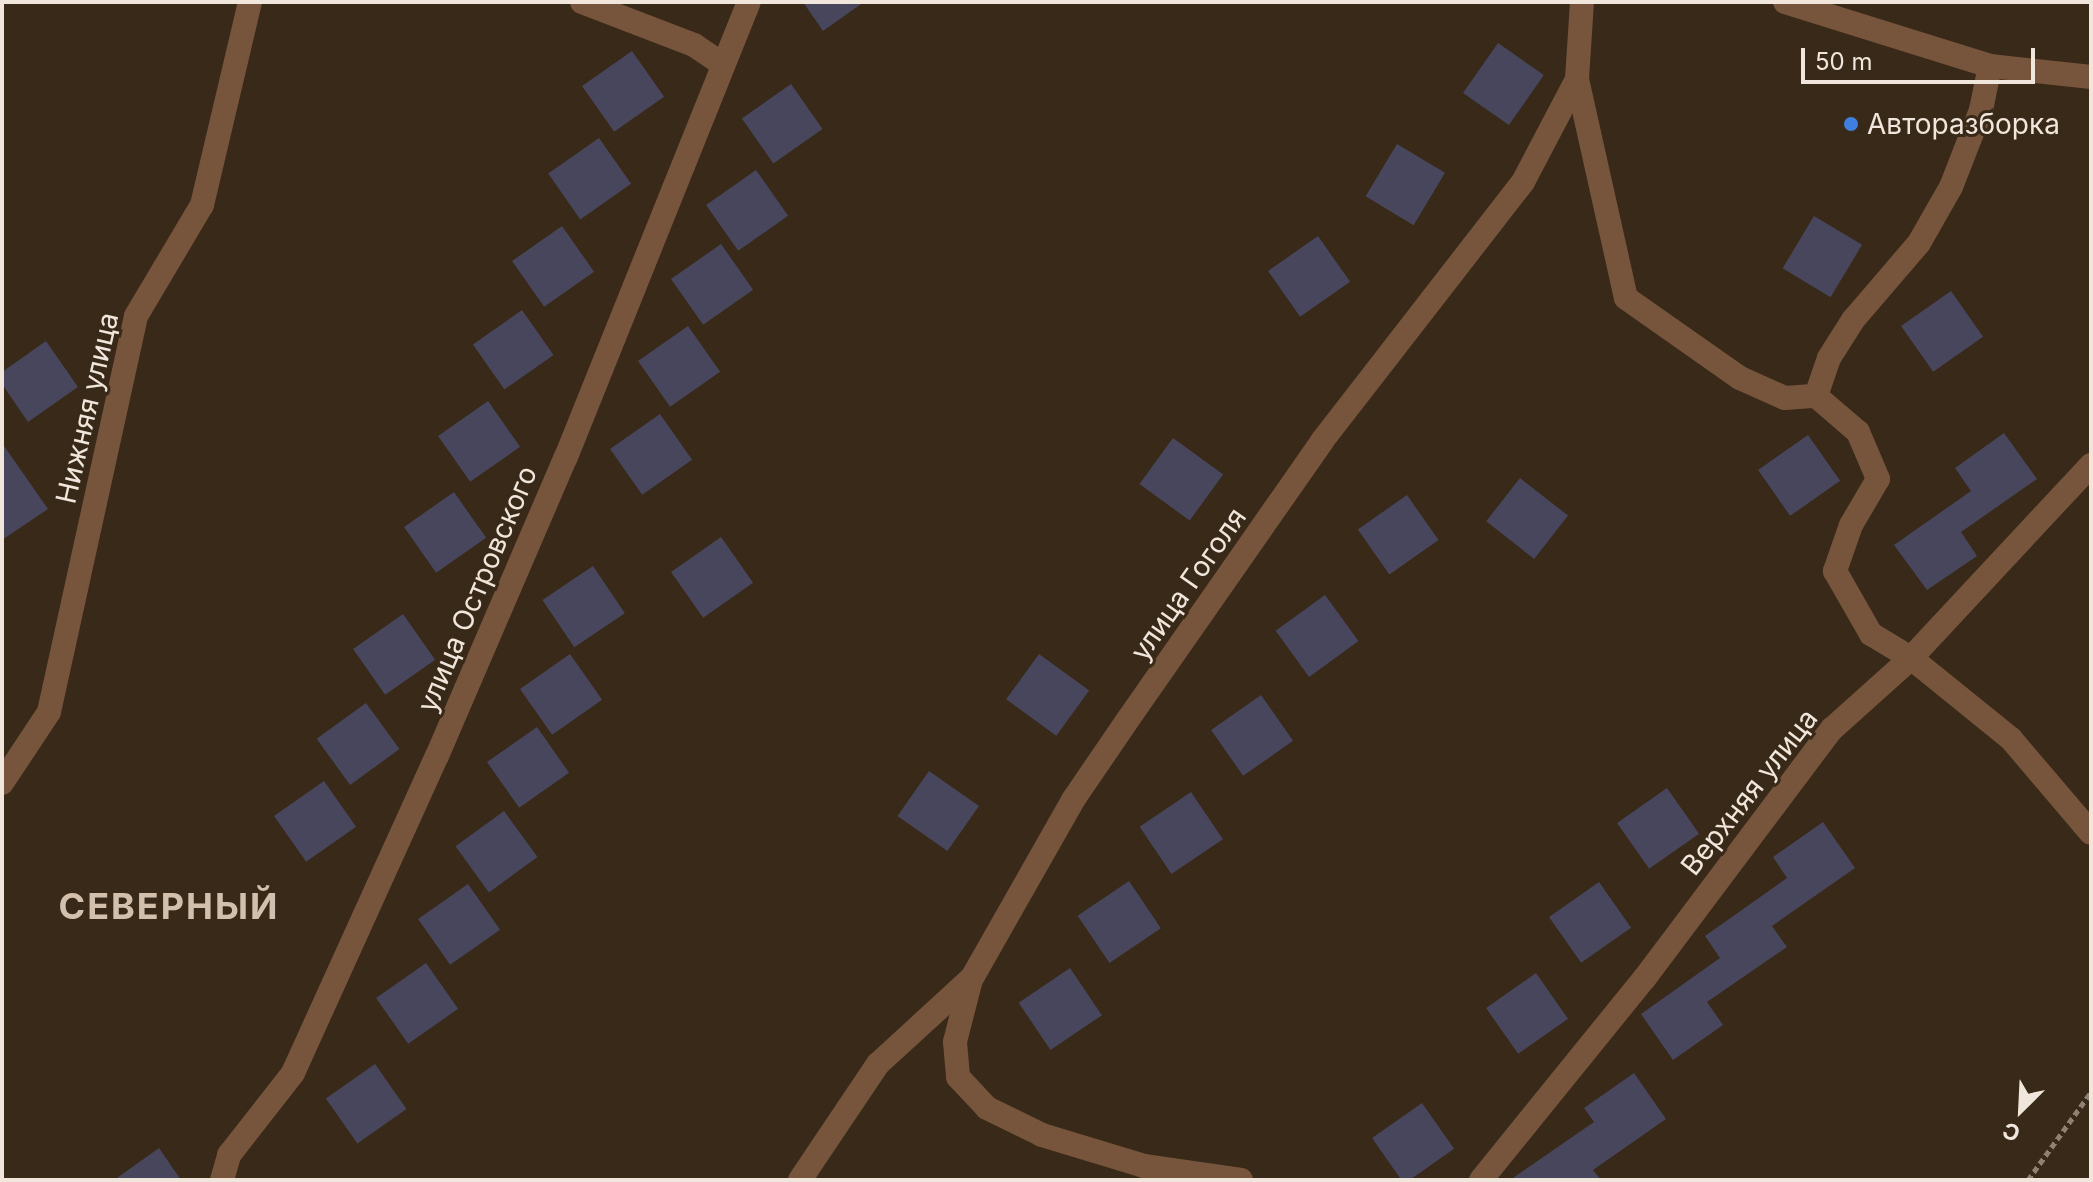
<!DOCTYPE html>
<html>
<head>
<meta charset="utf-8">
<style>
  body { margin:0 }
  #map { position:relative; width:2093px; height:1182px; overflow:hidden; background:#382918; font-family:Inter,sans-serif }
  div>[style] { position:absolute }
  .building>* { inset:0; background:#47465c; transform-origin:0 0 }
  .path>* { height:5px; margin-top:-2.5px; transform-origin:0; background:repeating-linear-gradient(90deg,#8d8172 0 6px,transparent 0 10px) }
  .minor>* { height:24px; margin:-12px; padding:0 12px; transform-origin:12px; border-radius:12px; background:#77543c }
  .dots>* { width:22px; height:22px; translate:-50% -50%; box-sizing:border-box; border:4px solid #382918; border-radius:50% }
  span { translate:-50% -50%; white-space:nowrap; text-align:center; line-height:1.15; -webkit-text-stroke:6px #382918; paint-order:stroke }
  .poi-label { font-size:28px; color:#f0e6db }
  .left { translate:0 -50%; text-align:left }
  .street-label { font-size:28px; color:#f0e6db }
  .district-label { font-size:36px; color:#d3c0ac; font-weight:700; letter-spacing:2px }
  .frame { position:absolute; inset:0; border:4px solid #f0e6db; pointer-events:none }
  .north { position:absolute; left:1981px; top:1070px; width:80px; height:80px; -webkit-text-stroke:6px #382918; paint-order:stroke; rotate:204deg; font-size:22px; font-weight:700; line-height:32px; text-align:center; color:#f0e6db }
  .north::after { content:''; display:block; margin:auto; width:28px; height:36px; background:#f0e6db; clip-path:polygon(50% 0,100% 100%,50% 72%,0 100%) }
  .scale { position:absolute; left:1801px; top:48px; width:234px; height:36px; box-sizing:border-box; border:4px solid #f0e6db; border-top:0; padding-left:10px; font-size:24px; line-height:28px; white-space:nowrap; color:#f0e6db; -webkit-text-stroke:6px #382918; paint-order:stroke }
</style>
</head>
<body>
<div id="map">
  <div class="building">
    <div style="clip-path:polygon(803px 2px,864px 2px,823px 31px)"></div>
    <div style="left:1498px;top:43px;width:56px;height:61px;rotate:35deg"></div>
    <div style="left:632px;top:51px;width:56px;height:61px;rotate:55deg"></div>
    <div style="left:791px;top:84px;width:55px;height:60px;rotate:55deg"></div>
    <div style="left:599px;top:138px;width:56px;height:62px;rotate:55deg"></div>
    <div style="left:1397px;top:144px;width:56px;height:61px;rotate:31deg"></div>
    <div style="left:756px;top:170px;width:56px;height:61px;rotate:55deg"></div>
    <div style="left:1814px;top:216px;width:56px;height:61px;rotate:31deg"></div>
    <div style="left:562px;top:226px;width:56px;height:61px;rotate:55deg"></div>
    <div style="left:1318px;top:236px;width:56px;height:61px;rotate:55deg"></div>
    <div style="left:721px;top:244px;width:56px;height:61px;rotate:55deg"></div>
    <div style="left:1951px;top:291px;width:56px;height:61px;rotate:55deg"></div>
    <div style="left:522px;top:310px;width:55px;height:60px;rotate:55deg"></div>
    <div style="left:688px;top:326px;width:56px;height:61px;rotate:55deg"></div>
    <div style="clip-path:polygon(46px 341px,78px 387px,28px 422px,2px 384px,2px 372px)"></div>
    <div style="left:488px;top:401px;width:56px;height:61px;rotate:55deg"></div>
    <div style="left:660px;top:414px;width:56px;height:61px;rotate:55deg"></div>
    <div style="clip-path:polygon(2004px 433px,2037px 479px,1961px 532px,1977px 556px,1927px 590px,1894px 545px,1971px 491px,1955px 468px)"></div>
    <div style="left:1808px;top:435px;width:56px;height:61px;rotate:55deg"></div>
    <div style="left:1173px;top:438px;width:62px;height:57px;rotate:36deg"></div>
    <div style="clip-path:polygon(2px 443px,48px 509px,2px 540px)"></div>
    <div style="left:1520px;top:478px;width:61px;height:55px;rotate:38deg"></div>
    <div style="left:454px;top:492px;width:56px;height:61px;rotate:55deg"></div>
    <div style="left:1407px;top:495px;width:55px;height:60px;rotate:55deg"></div>
    <div style="left:721px;top:537px;width:56px;height:61px;rotate:55deg"></div>
    <div style="left:593px;top:566px;width:57px;height:61px;rotate:56deg"></div>
    <div style="left:1325px;top:595px;width:57px;height:61px;rotate:54deg"></div>
    <div style="left:403px;top:614px;width:56px;height:61px;rotate:55deg"></div>
    <div style="left:570px;top:654px;width:56px;height:61px;rotate:55deg"></div>
    <div style="left:1039px;top:654px;width:62px;height:56px;rotate:36deg"></div>
    <div style="left:1261px;top:695px;width:56px;height:61px;rotate:55deg"></div>
    <div style="left:366px;top:703px;width:57px;height:61px;rotate:54deg"></div>
    <div style="left:537px;top:727px;width:56px;height:61px;rotate:55deg"></div>
    <div style="left:929px;top:771px;width:61px;height:55px;rotate:35deg"></div>
    <div style="left:324px;top:781px;width:56px;height:61px;rotate:55deg"></div>
    <div style="left:1667px;top:788px;width:56px;height:61px;rotate:55deg"></div>
    <div style="left:1191px;top:792px;width:57px;height:62px;rotate:56deg"></div>
    <div style="left:504px;top:811px;width:57px;height:60px;rotate:54deg"></div>
    <div style="clip-path:polygon(1823px 822px,1855px 868px,1772px 926px,1787px 947px,1707px 1002px,1723px 1025px,1673px 1060px,1641px 1014px,1720px 958px,1705px 936px,1787px 878px,1773px 857px)"></div>
    <div style="left:1129px;top:881px;width:57px;height:62px;rotate:56deg"></div>
    <div style="left:1599px;top:882px;width:56px;height:61px;rotate:55deg"></div>
    <div style="left:468px;top:884px;width:56px;height:61px;rotate:55deg"></div>
    <div style="left:426px;top:963px;width:56px;height:61px;rotate:55deg"></div>
    <div style="left:1070px;top:968px;width:57px;height:62px;rotate:56deg"></div>
    <div style="left:1536px;top:973px;width:56px;height:61px;rotate:55deg"></div>
    <div style="left:375px;top:1064px;width:55px;height:60px;rotate:55deg"></div>
    <div style="clip-path:polygon(1634px 1073px,1666px 1119px,1593px 1170px,1601px 1180px,1510px 1180px,1594px 1122px,1584px 1108px)"></div>
    <div style="left:1422px;top:1103px;width:56px;height:61px;rotate:55deg"></div>
    <div style="clip-path:polygon(159px 1148px,181px 1180px,114px 1180px)"></div>
  </div>
  <div class="path">
    <div style="left:2028px;top:1180px;width:108px;rotate:-54.4deg"></div>
  </div>
  <div class="minor">
    <div style="left:582px;top:2px;width:120px;rotate:21deg"></div>
    <div style="left:694px;top:45px;width:34px;rotate:34deg"></div>
    <div style="left:1785px;top:2px;width:215px;rotate:17.3deg"></div>
    <div style="left:1990px;top:66px;width:102px;rotate:6.2deg"></div>
    <div style="left:1577px;top:79px;width:224px;rotate:77.4deg"></div>
    <div style="left:1626px;top:298px;width:139px;rotate:35.1deg"></div>
    <div style="left:1740px;top:378px;width:49px;rotate:24deg"></div>
    <div style="left:1785px;top:398px;width:31px;rotate:-4deg"></div>
    <div style="left:1816px;top:396px;width:55px;rotate:40.6deg"></div>
    <div style="left:1858px;top:432px;width:51px;rotate:66.9deg"></div>
    <div style="left:1878px;top:479px;width:53px;rotate:120.4deg"></div>
    <div style="left:1851px;top:525px;width:49px;rotate:109.2deg"></div>
    <div style="left:1835px;top:571px;width:73px;rotate:60.3deg"></div>
    <div style="left:1871px;top:634px;width:47px;rotate:31deg"></div>
    <div style="left:1911px;top:658px;width:129px;rotate:39deg"></div>
    <div style="left:2011px;top:739px;width:123px;rotate:49.6deg"></div>
    <div style="left:1816px;top:396px;width:40px;rotate:-71.1deg"></div>
    <div style="left:1829px;top:358px;width:45px;rotate:-57.7deg"></div>
    <div style="left:1853px;top:320px;width:101px;rotate:-49.4deg"></div>
    <div style="left:1919px;top:243px;width:64px;rotate:-60.3deg"></div>
    <div style="left:1951px;top:187px;width:83px;rotate:-68.7deg"></div>
    <div style="left:1981px;top:110px;width:45px;rotate:-78.4deg"></div>
    <div style="left:2px;top:783px;width:85px;rotate:-56.5deg"></div>
    <div style="left:49px;top:712px;width:405px;rotate:-77.6deg"></div>
    <div style="left:136px;top:316px;width:129px;rotate:-59.3deg"></div>
    <div style="left:202px;top:205px;width:209px;rotate:-76.7deg"></div>
    <div style="left:971px;top:979px;width:65px;rotate:104.3deg"></div>
    <div style="left:955px;top:1042px;width:35px;rotate:85deg"></div>
    <div style="left:958px;top:1077px;width:42px;rotate:46.9deg"></div>
    <div style="left:987px;top:1108px;width:61px;rotate:26.1deg"></div>
    <div style="left:1042px;top:1135px;width:107px;rotate:16.9deg"></div>
    <div style="left:1144px;top:1166px;width:98px;rotate:8.2deg"></div>
    <div style="left:222px;top:1180px;width:26px;rotate:-74deg"></div>
    <div style="left:229px;top:1155px;width:104px;rotate:-52deg"></div>
    <div style="left:293px;top:1073px;width:348px;rotate:-65.6deg"></div>
    <div style="left:437px;top:756px;width:326px;rotate:-66.7deg"></div>
    <div style="left:566px;top:457px;width:490px;rotate:-68.1deg"></div>
    <div style="left:800px;top:1180px;width:140px;rotate:-56.1deg"></div>
    <div style="left:878px;top:1064px;width:127px;rotate:-42.5deg"></div>
    <div style="left:972px;top:978px;width:205px;rotate:-60.4deg"></div>
    <div style="left:1073px;top:800px;width:99px;rotate:-55.7deg"></div>
    <div style="left:1129px;top:718px;width:338px;rotate:-55.1deg"></div>
    <div style="left:1322px;top:441px;width:328px;rotate:-52.2deg"></div>
    <div style="left:1523px;top:182px;width:116px;rotate:-62.3deg"></div>
    <div style="left:1577px;top:79px;width:77px;rotate:-86.3deg"></div>
    <div style="left:1481px;top:1180px;width:259px;rotate:-51deg"></div>
    <div style="left:1644px;top:979px;width:313px;rotate:-53.1deg"></div>
    <div style="left:1832px;top:729px;width:106px;rotate:-41.9deg"></div>
    <div style="left:1911px;top:658px;width:264px;rotate:-47deg"></div>
  </div>
  <div class="dots">
    <div style="left:1851px;top:124px;background:#3f7fe0"></div>
  </div>
  <div class="poi-label">
    <span class="left" style="left:1867px;top:124px">Авторазборка</span>
  </div>
  <div class="street-label">
    <span style="left:87px;top:408px;rotate:-77deg">Нижняя улица</span>
    <span style="left:1188px;top:584px;rotate:-55deg">улица Гоголя</span>
    <span style="left:477px;top:589px;rotate:-67deg">улица Островского</span>
    <span style="left:1749px;top:792px;rotate:-52deg">Верхняя улица</span>
  </div>
  <div class="district-label">
    <span style="left:169px;top:907px">СЕВЕРНЫЙ</span>
  </div>
  <div class="frame"></div>
  <div class="north">С</div>
  <div class="scale">50 m</div>
</div>
</body>
</html>
